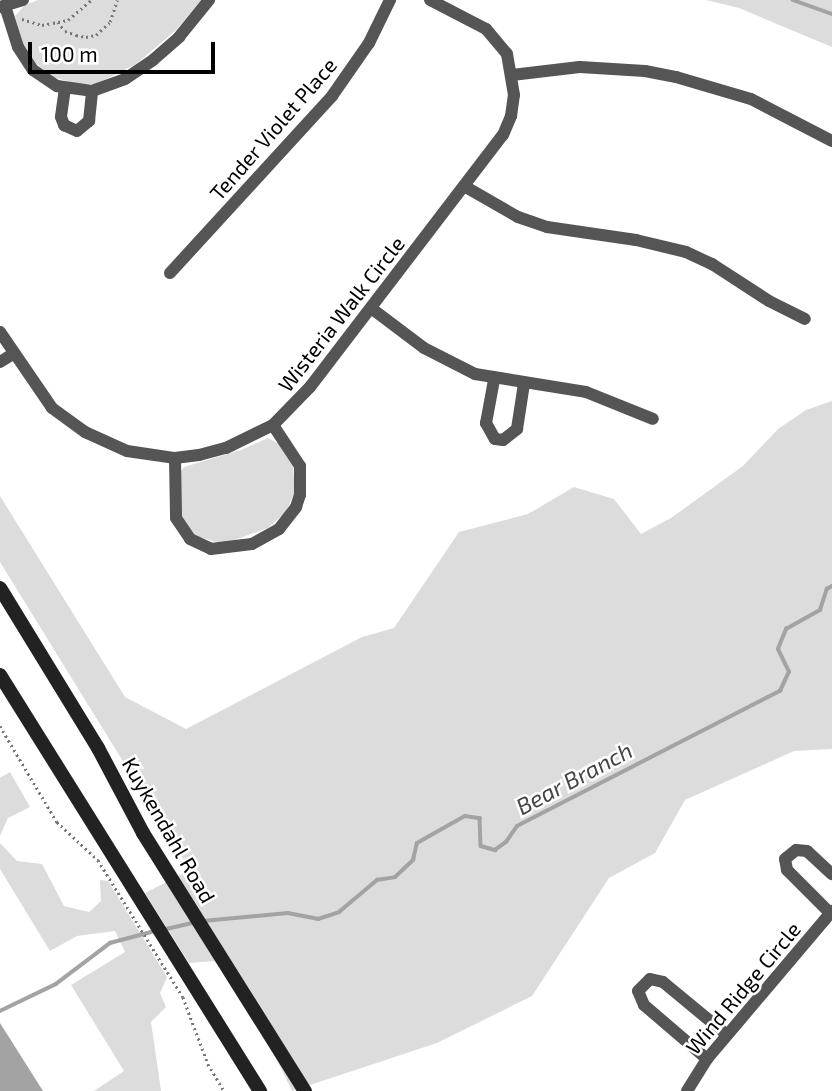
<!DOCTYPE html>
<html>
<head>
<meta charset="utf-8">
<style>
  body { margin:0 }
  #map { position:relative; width:832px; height:1091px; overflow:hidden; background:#fff; font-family:"Exo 2",sans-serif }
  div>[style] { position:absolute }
  .green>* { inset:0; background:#dcdcdc }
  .water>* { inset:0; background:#a3a3a3 }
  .stream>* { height:3.5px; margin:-1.75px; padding:0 1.75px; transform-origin:1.75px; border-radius:1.75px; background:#a3a3a3 }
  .path>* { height:2.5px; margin-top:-1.25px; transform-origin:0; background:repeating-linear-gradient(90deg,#777 0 2px,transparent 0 5.5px) }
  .street>* { height:12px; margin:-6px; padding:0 6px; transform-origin:6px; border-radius:6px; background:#555 }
  .secondary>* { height:14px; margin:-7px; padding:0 7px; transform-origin:7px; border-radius:7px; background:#222 }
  span { translate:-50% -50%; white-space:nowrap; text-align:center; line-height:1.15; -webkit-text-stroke:5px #fff; paint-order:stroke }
  .street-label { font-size:21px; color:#000 }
  .water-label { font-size:23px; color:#444; font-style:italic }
  .scale { position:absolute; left:28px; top:42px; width:187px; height:32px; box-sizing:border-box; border:4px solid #000; border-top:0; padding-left:9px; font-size:21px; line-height:24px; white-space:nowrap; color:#000; -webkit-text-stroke:5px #fff; paint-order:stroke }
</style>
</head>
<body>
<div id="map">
  <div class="green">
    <div style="clip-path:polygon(38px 0,201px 0,175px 31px,136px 64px,96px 84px,78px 84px,52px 77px,31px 59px,22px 43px,15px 16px,25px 5px)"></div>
    <div style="clip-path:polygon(706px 0,832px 0,832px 47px,739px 8px)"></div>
    <div style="clip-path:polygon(832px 401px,832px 749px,794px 751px,685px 800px,655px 853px,609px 878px,532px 996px,437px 1043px,292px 1091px,242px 988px,225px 968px,214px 961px,189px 963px,145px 893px,190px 870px,0 562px,0 496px,125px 697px,186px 729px,362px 637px,394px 628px,459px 532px,528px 514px,574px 487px,614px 499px,641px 534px,671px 518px,743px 466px,778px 429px,806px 410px)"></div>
    <div style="clip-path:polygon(268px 438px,279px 444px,293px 467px,295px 491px,286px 512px,268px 528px,223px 544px,196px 536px,181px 516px,180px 473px,184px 467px,241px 450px)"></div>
    <div style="clip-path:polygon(10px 772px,30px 807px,8px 818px,0 836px,0 778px)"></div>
    <div style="clip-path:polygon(0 843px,17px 861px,42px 864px,64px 906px,89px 912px,101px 901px,100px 880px,108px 881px,167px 977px,160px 993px,166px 1007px,151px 1022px,161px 1091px,94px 1091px,124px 1071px,71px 985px,125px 952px,115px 931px,77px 936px,50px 951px,0 869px)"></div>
  </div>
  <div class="water">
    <div style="clip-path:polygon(0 1023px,43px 1091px,0 1091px)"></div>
  </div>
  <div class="stream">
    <div style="left:793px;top:0;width:41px;rotate:19.7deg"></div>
    <div style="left:203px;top:921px;width:85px;rotate:-5.4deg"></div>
    <div style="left:288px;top:913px;width:31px;rotate:11deg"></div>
    <div style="left:318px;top:919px;width:22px;rotate:-18deg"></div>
    <div style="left:339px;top:912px;width:50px;rotate:-40.1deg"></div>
    <div style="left:377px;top:880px;width:18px;rotate:-9deg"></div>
    <div style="left:395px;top:877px;width:25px;rotate:-43deg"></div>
    <div style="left:413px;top:860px;width:17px;rotate:-77deg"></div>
    <div style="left:417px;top:843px;width:55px;rotate:-29.4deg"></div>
    <div style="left:465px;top:816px;width:15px;rotate:8deg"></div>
    <div style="left:480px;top:818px;width:28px;rotate:88deg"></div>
    <div style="left:481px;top:846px;width:15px;rotate:16deg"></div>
    <div style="left:495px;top:850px;width:14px;rotate:-36deg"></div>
    <div style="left:506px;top:842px;width:19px;rotate:-55deg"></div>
    <div style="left:517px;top:826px;width:296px;rotate:-27.2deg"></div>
    <div style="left:780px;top:691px;width:21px;rotate:-65deg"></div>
    <div style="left:789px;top:672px;width:25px;rotate:-116deg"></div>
    <div style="left:778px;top:649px;width:22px;rotate:-68deg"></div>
    <div style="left:786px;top:629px;width:39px;rotate:-29deg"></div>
    <div style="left:820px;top:610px;width:22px;rotate:-72deg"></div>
    <div style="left:827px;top:589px;width:6px;rotate:-31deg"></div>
    <div style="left:162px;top:930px;width:35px;rotate:-13deg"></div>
    <div style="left:0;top:1011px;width:62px;rotate:-25.7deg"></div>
    <div style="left:56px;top:984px;width:68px;rotate:-37.2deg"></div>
    <div style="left:110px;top:943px;width:47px;rotate:-14.9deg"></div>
  </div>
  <div class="path">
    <div style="left:22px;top:19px;width:21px;rotate:17deg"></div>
    <div style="left:42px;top:25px;width:16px;rotate:-11deg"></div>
    <div style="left:58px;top:22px;width:10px;rotate:-11deg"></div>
    <div style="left:68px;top:20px;width:30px;rotate:-41deg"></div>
    <div style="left:58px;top:22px;width:11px;rotate:52deg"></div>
    <div style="left:65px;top:31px;width:12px;rotate:20deg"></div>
    <div style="left:76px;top:35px;width:10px;rotate:11deg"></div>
    <div style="left:86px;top:37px;width:10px;rotate:-11deg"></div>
    <div style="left:96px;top:35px;width:19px;rotate:-43deg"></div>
    <div style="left:110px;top:22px;width:23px;rotate:-72deg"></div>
    <div style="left:0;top:726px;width:112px;rotate:59.3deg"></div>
    <div style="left:57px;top:822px;width:56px;rotate:42.8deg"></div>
    <div style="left:98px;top:860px;width:161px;rotate:58.2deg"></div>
    <div style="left:183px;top:997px;width:72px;rotate:69.5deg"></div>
    <div style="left:208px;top:1064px;width:31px;rotate:59deg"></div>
  </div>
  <div class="street">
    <div style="left:5px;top:6px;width:43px;rotate:72.4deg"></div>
    <div style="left:18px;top:47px;width:27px;rotate:57deg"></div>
    <div style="left:33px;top:70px;width:29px;rotate:34deg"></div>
    <div style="left:57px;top:86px;width:35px;rotate:8deg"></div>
    <div style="left:92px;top:91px;width:35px;rotate:-20deg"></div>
    <div style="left:125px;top:79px;width:34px;rotate:-34deg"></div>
    <div style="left:153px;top:60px;width:35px;rotate:-41deg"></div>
    <div style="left:179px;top:37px;width:48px;rotate:-51deg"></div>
    <div style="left:0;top:7px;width:24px;rotate:-17deg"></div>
    <div style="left:512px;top:75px;width:68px;rotate:-6.7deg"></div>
    <div style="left:580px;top:67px;width:65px;rotate:3.5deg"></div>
    <div style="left:645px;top:71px;width:32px;rotate:11deg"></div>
    <div style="left:676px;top:77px;width:78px;rotate:16.3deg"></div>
    <div style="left:751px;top:99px;width:91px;rotate:27.4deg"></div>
    <div style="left:65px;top:88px;width:29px;rotate:98deg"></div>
    <div style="left:61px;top:117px;width:9px;rotate:69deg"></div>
    <div style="left:64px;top:125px;width:14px;rotate:25deg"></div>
    <div style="left:77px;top:131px;width:16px;rotate:-40deg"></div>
    <div style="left:89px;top:121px;width:30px;rotate:-84deg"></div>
    <div style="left:464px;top:186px;width:62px;rotate:29.9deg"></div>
    <div style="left:518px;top:217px;width:31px;rotate:19deg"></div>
    <div style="left:547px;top:227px;width:90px;rotate:8.3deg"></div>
    <div style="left:636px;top:240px;width:51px;rotate:13.5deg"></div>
    <div style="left:686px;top:252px;width:29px;rotate:25deg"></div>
    <div style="left:712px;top:264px;width:68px;rotate:33deg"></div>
    <div style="left:769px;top:301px;width:40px;rotate:26.6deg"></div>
    <div style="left:170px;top:273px;width:240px;rotate:-47.5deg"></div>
    <div style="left:332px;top:96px;width:65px;rotate:-55.1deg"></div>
    <div style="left:369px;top:43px;width:48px;rotate:-64deg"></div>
    <div style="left:371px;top:308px;width:66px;rotate:37deg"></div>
    <div style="left:424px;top:348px;width:57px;rotate:27deg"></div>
    <div style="left:475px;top:374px;width:112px;rotate:9.2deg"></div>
    <div style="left:586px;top:392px;width:72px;rotate:21.9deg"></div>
    <div style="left:0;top:332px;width:92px;rotate:55.6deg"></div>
    <div style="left:52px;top:408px;width:41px;rotate:36deg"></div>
    <div style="left:85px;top:432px;width:46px;rotate:24.3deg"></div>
    <div style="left:127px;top:451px;width:49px;rotate:8.3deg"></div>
    <div style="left:175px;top:458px;width:24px;rotate:-7deg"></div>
    <div style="left:199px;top:455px;width:28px;rotate:-15deg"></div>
    <div style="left:226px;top:448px;width:52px;rotate:-26.1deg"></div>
    <div style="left:273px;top:425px;width:53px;rotate:-45.8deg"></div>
    <div style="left:310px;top:387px;width:317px;rotate:-52.6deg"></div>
    <div style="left:503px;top:135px;width:21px;rotate:-67deg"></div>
    <div style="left:511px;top:116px;width:21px;rotate:-82deg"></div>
    <div style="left:514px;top:95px;width:42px;rotate:-99.7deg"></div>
    <div style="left:507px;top:54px;width:33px;rotate:-130deg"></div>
    <div style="left:486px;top:29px;width:63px;rotate:-152.6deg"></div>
    <div style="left:0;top:362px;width:15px;rotate:-32deg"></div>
    <div style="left:494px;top:380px;width:44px;rotate:100.5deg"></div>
    <div style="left:486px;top:423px;width:18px;rotate:61deg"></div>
    <div style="left:495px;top:439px;width:8px;rotate:7deg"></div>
    <div style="left:503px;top:440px;width:18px;rotate:-38deg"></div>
    <div style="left:517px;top:429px;width:46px;rotate:-81.2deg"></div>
    <div style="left:175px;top:458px;width:60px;rotate:89deg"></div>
    <div style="left:176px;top:518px;width:25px;rotate:56deg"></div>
    <div style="left:190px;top:539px;width:23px;rotate:25deg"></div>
    <div style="left:211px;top:549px;width:41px;rotate:-7deg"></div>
    <div style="left:252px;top:544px;width:31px;rotate:-29deg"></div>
    <div style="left:279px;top:529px;width:28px;rotate:-52deg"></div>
    <div style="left:296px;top:507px;width:13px;rotate:-72deg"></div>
    <div style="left:300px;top:495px;width:29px;rotate:-90deg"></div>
    <div style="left:300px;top:466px;width:49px;rotate:-123.4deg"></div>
    <div style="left:830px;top:913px;width:61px;rotate:-135deg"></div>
    <div style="left:787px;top:870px;width:11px;rotate:-100deg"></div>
    <div style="left:785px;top:859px;width:14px;rotate:-39deg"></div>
    <div style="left:796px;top:850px;width:11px;rotate:5deg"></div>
    <div style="left:807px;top:851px;width:34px;rotate:43deg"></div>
    <div style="left:707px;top:1059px;width:83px;rotate:-139.4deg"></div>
    <div style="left:644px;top:1005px;width:15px;rotate:-113deg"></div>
    <div style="left:638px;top:991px;width:17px;rotate:-45deg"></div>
    <div style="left:650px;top:979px;width:13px;rotate:13deg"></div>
    <div style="left:663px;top:982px;width:83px;rotate:39.6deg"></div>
    <div style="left:687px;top:1091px;width:38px;rotate:-58deg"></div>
    <div style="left:707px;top:1059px;width:194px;rotate:-49.8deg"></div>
  </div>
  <div class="secondary">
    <div style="left:0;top:588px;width:188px;rotate:58.5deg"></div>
    <div style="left:98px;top:748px;width:96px;rotate:62.1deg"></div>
    <div style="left:143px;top:833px;width:305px;rotate:57.9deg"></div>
    <div style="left:0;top:675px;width:491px;rotate:58deg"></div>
  </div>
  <div class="street-label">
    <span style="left:273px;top:129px;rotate:-49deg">Tender Violet Place</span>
    <span style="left:341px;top:314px;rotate:-52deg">Wisteria Walk Circle</span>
    <span style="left:169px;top:830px;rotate:60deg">Kuykendahl Road</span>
    <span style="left:743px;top:988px;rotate:-50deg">Wind Ridge Circle</span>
  </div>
  <div class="water-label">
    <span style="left:574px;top:778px;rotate:-28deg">Bear Branch</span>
  </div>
  <div class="scale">100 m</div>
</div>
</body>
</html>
